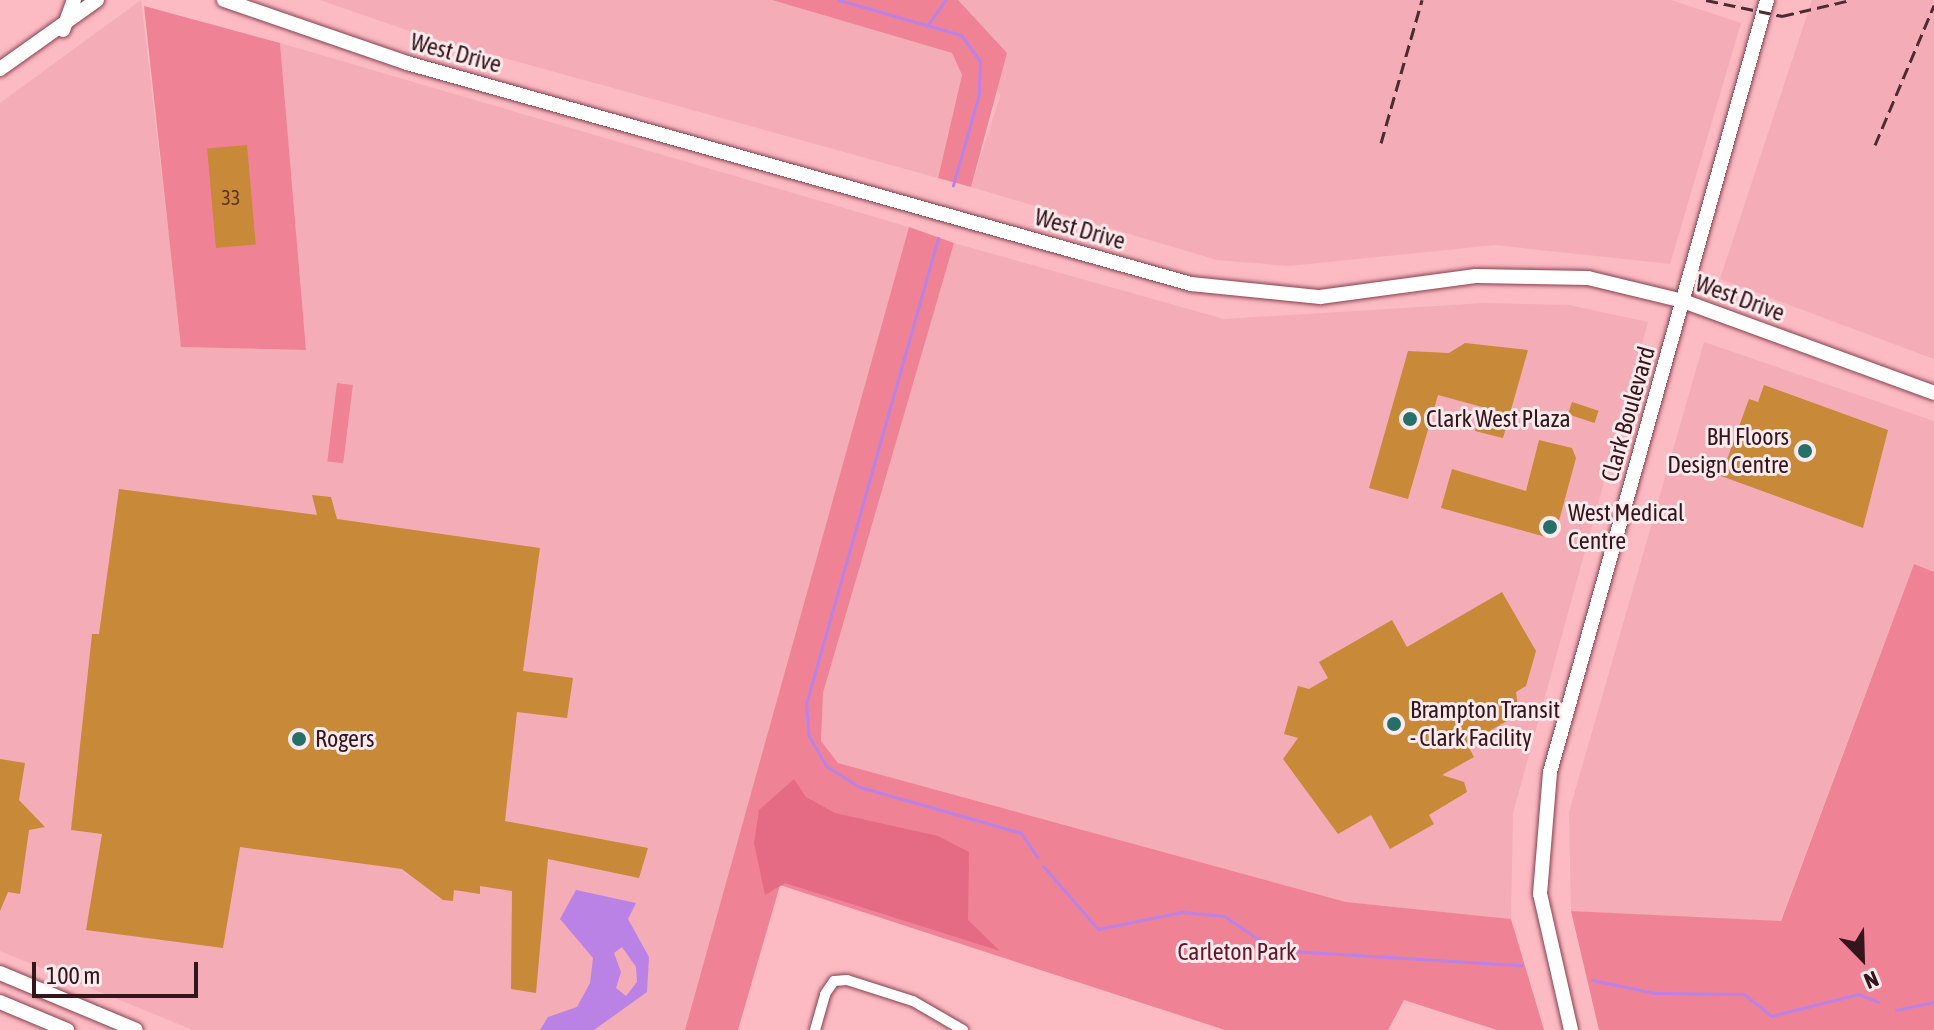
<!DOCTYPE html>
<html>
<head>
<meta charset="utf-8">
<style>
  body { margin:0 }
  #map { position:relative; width:1934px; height:1030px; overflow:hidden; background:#fcbac3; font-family:"Asap Condensed",sans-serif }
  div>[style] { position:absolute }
  .built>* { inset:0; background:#f4acb7 }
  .green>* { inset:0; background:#f08296; transform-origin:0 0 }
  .forest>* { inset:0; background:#e56b84 }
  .water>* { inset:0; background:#bb82e6 }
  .stream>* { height:3px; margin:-1.5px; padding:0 1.5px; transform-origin:1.5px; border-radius:1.5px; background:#bb82e6 }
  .building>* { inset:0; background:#c88938; transform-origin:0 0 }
  .roads { filter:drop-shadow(0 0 2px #86404d) drop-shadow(0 0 2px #86404d) }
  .street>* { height:10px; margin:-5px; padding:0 5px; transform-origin:5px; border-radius:5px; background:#fff }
  .secondary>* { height:14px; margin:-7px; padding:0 7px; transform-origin:7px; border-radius:7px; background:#fff }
  .rail>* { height:3px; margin-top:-1.5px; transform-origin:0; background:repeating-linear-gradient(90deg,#4e2b31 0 12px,transparent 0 18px) }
  .dots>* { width:22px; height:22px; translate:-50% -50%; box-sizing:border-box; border:4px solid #fceaec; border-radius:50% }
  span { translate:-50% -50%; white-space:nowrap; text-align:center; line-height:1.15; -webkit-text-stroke:6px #fceaec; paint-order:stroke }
  .number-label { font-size:20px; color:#583222 }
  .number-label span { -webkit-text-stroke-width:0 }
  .street-label { font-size:24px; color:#33151b }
  .poi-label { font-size:24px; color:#33151b }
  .left { translate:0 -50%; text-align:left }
  .right { translate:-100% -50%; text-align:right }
  .park-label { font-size:24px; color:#63162b }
  .north { position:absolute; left:1822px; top:918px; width:80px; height:80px; -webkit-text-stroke:6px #fceaec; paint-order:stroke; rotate:157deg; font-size:22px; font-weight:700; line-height:32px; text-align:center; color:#33151b }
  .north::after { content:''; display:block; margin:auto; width:28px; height:36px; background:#33151b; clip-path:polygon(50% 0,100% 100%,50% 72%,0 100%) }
  .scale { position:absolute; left:32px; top:962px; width:166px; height:36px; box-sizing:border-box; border:4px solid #33151b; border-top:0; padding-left:10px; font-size:24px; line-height:28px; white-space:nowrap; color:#33151b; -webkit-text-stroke:6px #fceaec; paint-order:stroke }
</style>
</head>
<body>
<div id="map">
  <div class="built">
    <div style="clip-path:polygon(141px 0,182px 347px,306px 350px,280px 43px,909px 227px,686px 1030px,193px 1030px,0 951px,0 103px)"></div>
    <div style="clip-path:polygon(320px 0,772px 0,952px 53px,962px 75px,938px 178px,418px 34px)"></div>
    <div style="clip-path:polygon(958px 0,1671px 0,1741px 23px,1670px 264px,1495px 245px,1289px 266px,1217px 260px,971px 187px,1000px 96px)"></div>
    <div style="clip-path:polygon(1812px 0,1934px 0,1934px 359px,1720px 279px)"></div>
    <div style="clip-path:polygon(954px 243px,1224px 319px,1484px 303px,1569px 305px,1648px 322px,1513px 813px,1511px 919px,1346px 902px,838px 763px,821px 741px,823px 693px)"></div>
    <div style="clip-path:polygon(1704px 342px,1934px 421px,1934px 572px,1914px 564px,1780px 922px,1571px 911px,1569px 812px)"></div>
  </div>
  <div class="green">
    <div style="clip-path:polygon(772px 0,958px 0,1007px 53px,971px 187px,938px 178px,962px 75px,952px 53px)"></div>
    <div style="clip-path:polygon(144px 6px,280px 43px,306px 350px,181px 347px)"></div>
    <div style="clip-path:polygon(909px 227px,954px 243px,823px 693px,821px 741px,838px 763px,1346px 902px,1511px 919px,1544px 1030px,1497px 1030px,1404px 1000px,1388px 1030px,1225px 1030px,780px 885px,738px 1030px,685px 1030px)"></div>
    <div style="left:337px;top:383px;width:16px;height:79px;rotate:7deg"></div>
    <div style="clip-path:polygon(1914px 564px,1934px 572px,1934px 1030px,1599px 1030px,1571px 911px,1781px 921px)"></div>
  </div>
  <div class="forest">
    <div style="clip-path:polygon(794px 779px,806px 797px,835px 813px,938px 836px,969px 852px,968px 920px,1000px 951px,785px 883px,765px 895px,754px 843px,759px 810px)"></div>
  </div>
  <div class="water">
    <div style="clip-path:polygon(evenodd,576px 890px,636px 903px,628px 919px,649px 957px,647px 992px,594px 1030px,540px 1030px,548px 1017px,577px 1007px,590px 983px,593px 958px,560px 919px,576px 890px,622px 947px,636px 967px,637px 982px,626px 996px,616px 988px,621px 972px,614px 953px,622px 947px)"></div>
  </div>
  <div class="stream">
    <div style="left:839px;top:0;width:127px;rotate:16deg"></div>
    <div style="left:961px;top:35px;width:32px;rotate:54deg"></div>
    <div style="left:980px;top:61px;width:33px;rotate:92deg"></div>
    <div style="left:979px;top:94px;width:95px;rotate:105.9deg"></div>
    <div style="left:927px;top:26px;width:32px;rotate:-55deg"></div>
    <div style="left:938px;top:238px;width:484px;rotate:105.8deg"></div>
    <div style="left:806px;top:704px;width:32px;rotate:85deg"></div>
    <div style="left:809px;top:736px;width:34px;rotate:60deg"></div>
    <div style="left:826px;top:766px;width:40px;rotate:32deg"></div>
    <div style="left:860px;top:787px;width:167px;rotate:15.9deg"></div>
    <div style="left:1021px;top:833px;width:29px;rotate:56deg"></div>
    <div style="left:1043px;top:866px;width:84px;rotate:48.9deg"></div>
    <div style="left:1098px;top:929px;width:86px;rotate:-11.4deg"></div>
    <div style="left:1182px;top:912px;width:42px;rotate:5.4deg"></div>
    <div style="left:1224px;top:916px;width:60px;rotate:34.2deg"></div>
    <div style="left:1274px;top:950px;width:248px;rotate:3.5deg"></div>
    <div style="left:1592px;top:980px;width:64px;rotate:11.7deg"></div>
    <div style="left:1655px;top:993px;width:89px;rotate:0.6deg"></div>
    <div style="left:1744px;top:994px;width:35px;rotate:39deg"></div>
    <div style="left:1771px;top:1016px;width:90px;rotate:-14.2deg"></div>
    <div style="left:1858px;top:994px;width:22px;rotate:21deg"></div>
    <div style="left:1896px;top:1010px;width:39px;rotate:-12deg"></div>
  </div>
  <div class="building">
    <div style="left:247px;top:145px;width:100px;height:40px;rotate:85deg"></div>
    <div style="clip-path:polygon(1465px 343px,1528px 350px,1503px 438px,1475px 431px,1482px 407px,1438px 395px,1408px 499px,1369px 488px,1408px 351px,1449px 353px)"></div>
    <div style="clip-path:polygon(1764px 385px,1888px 430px,1863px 528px,1721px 476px,1749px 399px,1758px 402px)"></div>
    <div style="left:1572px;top:402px;width:28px;height:13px;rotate:18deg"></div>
    <div style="clip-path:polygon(1539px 440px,1572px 448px,1576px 458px,1556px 532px,1546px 537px,1441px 508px,1452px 469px,1526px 491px)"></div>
    <div style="clip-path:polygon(119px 489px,317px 515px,312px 495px,331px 497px,337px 519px,540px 548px,523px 671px,573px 678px,567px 718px,517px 712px,505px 821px,648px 848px,639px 878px,548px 859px,536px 993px,511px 989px,512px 891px,480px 886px,480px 894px,454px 890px,453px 901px,443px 900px,402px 869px,240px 847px,223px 948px,86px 930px,102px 834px,71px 830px,92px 634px,99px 634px)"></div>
    <div style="clip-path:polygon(1502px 592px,1536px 651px,1526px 686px,1516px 692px,1519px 714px,1467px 744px,1474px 757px,1442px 775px,1464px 782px,1467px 792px,1429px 815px,1434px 824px,1390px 849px,1371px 815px,1338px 834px,1283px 759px,1298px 738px,1284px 734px,1298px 686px,1309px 689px,1328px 678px,1319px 662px,1392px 620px,1407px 647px)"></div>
    <div style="clip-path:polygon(0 759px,25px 763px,19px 800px,45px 827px,29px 830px,20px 894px,8px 892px,0 911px)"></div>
  </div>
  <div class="roads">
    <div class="street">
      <div style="left:815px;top:1030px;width:37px;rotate:-74deg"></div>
      <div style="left:825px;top:994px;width:16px;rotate:-55deg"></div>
      <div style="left:834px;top:981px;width:13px;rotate:-4deg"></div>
      <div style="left:847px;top:980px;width:69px;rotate:17.7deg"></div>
      <div style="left:913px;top:1001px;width:58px;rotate:30.1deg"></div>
    </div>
    <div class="secondary">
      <div style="left:224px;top:0;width:194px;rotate:19deg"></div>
      <div style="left:407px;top:63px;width:815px;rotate:15.74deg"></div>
      <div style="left:1191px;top:284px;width:130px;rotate:5.8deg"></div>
      <div style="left:1320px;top:297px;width:157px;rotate:-7.7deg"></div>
      <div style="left:1476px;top:276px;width:112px;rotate:1deg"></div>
      <div style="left:1588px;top:278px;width:98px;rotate:13.6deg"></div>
      <div style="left:1683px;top:301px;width:267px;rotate:20.1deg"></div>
      <div style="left:63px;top:30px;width:32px;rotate:-70deg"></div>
      <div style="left:0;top:69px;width:119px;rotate:-35.4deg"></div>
      <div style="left:0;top:973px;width:147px;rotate:22.7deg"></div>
      <div style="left:0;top:1002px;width:73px;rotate:22.7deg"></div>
      <div style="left:1571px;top:1030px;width:139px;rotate:-102.8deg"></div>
      <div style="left:1540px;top:894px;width:122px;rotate:-85.3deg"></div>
      <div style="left:1550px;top:772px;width:802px;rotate:-74.3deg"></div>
    </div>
  </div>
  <div class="rail">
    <div style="left:1706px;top:0;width:78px;rotate:11.9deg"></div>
    <div style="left:1782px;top:16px;width:71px;rotate:-13.1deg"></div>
    <div style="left:1381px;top:143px;width:149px;rotate:-74deg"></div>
    <div style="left:1875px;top:145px;width:152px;rotate:-67.1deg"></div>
  </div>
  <div class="dots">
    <div style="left:1410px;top:419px;background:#26706c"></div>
    <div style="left:1805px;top:451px;background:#26706c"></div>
    <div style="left:1550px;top:527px;background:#26706c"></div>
    <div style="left:1394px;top:724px;background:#26706c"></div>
    <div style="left:299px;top:739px;background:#26706c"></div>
  </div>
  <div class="number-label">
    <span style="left:231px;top:197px">33</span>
  </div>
  <div class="street-label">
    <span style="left:456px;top:53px;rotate:15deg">West Drive</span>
    <span style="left:1080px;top:229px;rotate:16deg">West Drive</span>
    <span style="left:1740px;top:298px;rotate:20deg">West Drive</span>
    <span style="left:1628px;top:414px;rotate:-74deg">Clark Boulevard</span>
  </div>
  <div class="poi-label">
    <span class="left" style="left:1426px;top:419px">Clark West Plaza</span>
    <span class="right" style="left:1789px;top:451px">BH Floors<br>Design Centre</span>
    <span class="left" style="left:1568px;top:527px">West Medical<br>Centre</span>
    <span class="left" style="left:1410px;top:724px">Brampton Transit<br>- Clark Facility</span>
    <span class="left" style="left:315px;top:739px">Rogers</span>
  </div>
  <div class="park-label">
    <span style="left:1237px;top:952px">Carleton Park</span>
  </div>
  <div class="north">N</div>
  <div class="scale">100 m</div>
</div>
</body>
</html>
